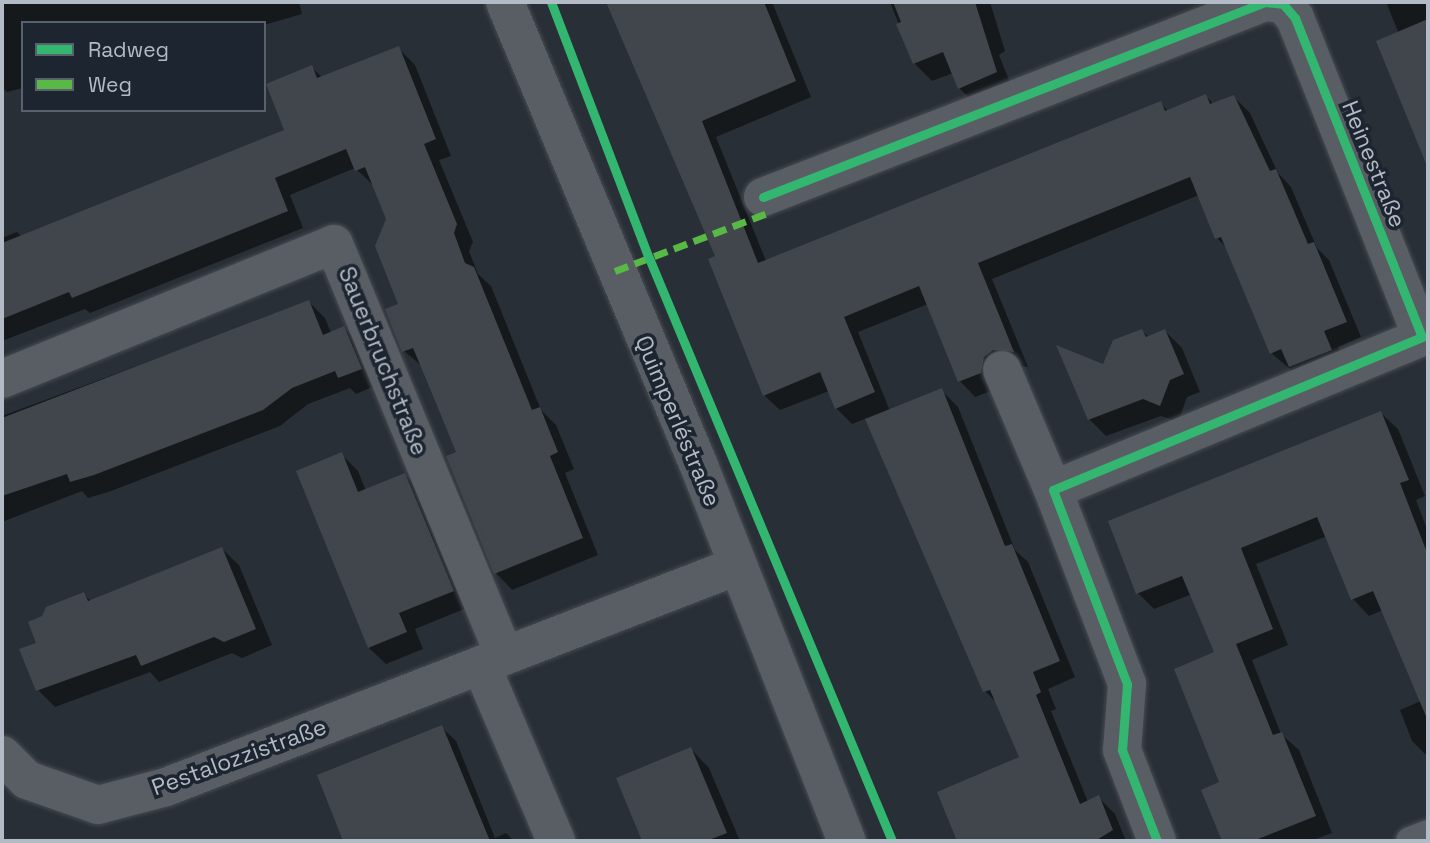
<!DOCTYPE html>
<html>
<head>
<meta charset="utf-8">
<style>
  body { margin:0 }
  #map { position:relative; width:1430px; height:843px; overflow:hidden; background:#292f36; font-family:"Space Grotesk",sans-serif }
  div>[style] { position:absolute }
  .shadow>* { inset:0; background:#0007 }
  .building>* { inset:0; background:#41464c }
  .roads { filter:drop-shadow(0 0 2px #474b51) drop-shadow(0 0 2px #474b51) }
  .lane>* { height:28px; margin:-14px; padding:0 14px; transform-origin:14px; border-radius:14px; background:#595d64 }
  .street>* { height:38px; margin:-19px; padding:0 19px; transform-origin:19px; border-radius:19px; background:#595d64 }
  .quiet>* { height:7px; margin-top:-3.5px; transform-origin:0; background:repeating-linear-gradient(90deg,#58b947 0 14px,transparent 0 21px) }
  .cycleway>* { height:9px; margin:-4.5px; padding:0 4.5px; transform-origin:4.5px; border-radius:4.5px; background:#33b770 }
  span { translate:-50% -50%; white-space:nowrap; text-align:center; line-height:1.15; -webkit-text-stroke:7px #1d2530; paint-order:stroke }
  .street-label { font-size:23px; color:#b3bbc7 }
  .frame { position:absolute; inset:0; border:4px solid #b3bbc7; pointer-events:none }
  .legend { position:absolute; left:21px; top:21px; width:245px; height:91px; box-sizing:border-box; background:#1d2530; border:2px solid #59616c; margin:0; padding:9px 12px; list-style:none; font-size:21px; color:#b3bbc7 }
  .legend li { display:flex; align-items:center; gap:14px; height:35px }
  .legend b { width:35px; border:2px solid #59616c }
</style>
</head>
<body>
<div id="map">
  <div class="shadow">
    <div style="clip-path:polygon(2px 2px,299px 2px,302px 14px,264px 25px,23px 23px,23px 88px,7px 92px,2px 87px)"></div>
    <div style="clip-path:polygon(608px 2px,772px 2px,811px 97px,716px 137px,766px 261px,1160px 103px,1168px 111px,1206px 96px,1214px 105px,1234px 97px,1250px 113px,1278px 173px,1291px 187px,1317px 248px,1329px 260px,1361px 337px,1338px 347px,1346px 366px,1306px 382px,1271px 353px,1228px 249px,1217px 238px,1199px 195px,992px 279px,1028px 367px,1009px 365px,996px 389px,975px 397px,960px 381px,928px 304px,858px 332px,890px 411px,942px 391px,958px 407px,1015px 550px,1028px 562px,1075px 677px,1048px 689px,1056px 709px,1051px 711px,1088px 802px,1099px 798px,1115px 814px,1126px 841px,1012px 841px,1008px 831px,983px 841px,966px 841px,955px 830px,1022px 758px,999px 705px,985px 691px,867px 418px,852px 424px,836px 408px,829px 391px,780px 410px,764px 395px,717px 257px)"></div>
    <div style="clip-path:polygon(890px 2px,990px 2px,1005px 51px,999px 55px,1013px 90px,977px 105px,959px 88px,953px 73px,932px 81px,914px 63px)"></div>
    <div style="clip-path:polygon(1386px 2px,1428px 2px,1428px 164px,1379px 42px,1399px 34px)"></div>
    <div style="clip-path:polygon(398px 48px,415px 65px,451px 156px,439px 160px,473px 242px,469px 251px,478px 274px,491px 286px,541px 410px,556px 425px,574px 469px,565px 473px,598px 555px,512px 590px,496px 573px,458px 453px,423px 367px,404px 351px,388px 219px,374px 186px,355px 168px,290px 195px,303px 228px,90px 313px,85px 309px,2px 341px,2px 238px,17px 232px,22px 237px,286px 131px,311px 67px,323px 78px)"></div>
    <div style="clip-path:polygon(309px 302px,325px 318px,331px 333px,344px 328px,360px 345px,377px 385px,356px 394px,350px 388px,308px 404px,280px 426px,111px 491px,88px 498px,82px 491px,2px 522px,2px 416px)"></div>
    <div style="clip-path:polygon(1142px 331px,1149px 337px,1165px 331px,1182px 348px,1200px 392px,1187px 397px,1178px 422px,1161px 416px,1106px 436px,1089px 419px,1104px 366px)"></div>
    <div style="clip-path:polygon(1381px 413px,1398px 429px,1425px 496px,1416px 500px,1428px 532px,1428px 757px,1412px 741px,1400px 710px,1421px 701px,1383px 610px,1369px 616px,1353px 599px,1327px 536px,1256px 564px,1288px 645px,1252px 660px,1281px 734px,1299px 750px,1332px 833px,1310px 841px,1224px 841px,1203px 791px,1222px 783px,1217px 653px,1192px 594px,1154px 609px,1138px 593px)"></div>
    <div style="clip-path:polygon(341px 454px,358px 471px,366px 491px,405px 475px,421px 491px,469px 607px,415px 629px,423px 649px,386px 664px,369px 648px)"></div>
    <div style="clip-path:polygon(222px 549px,239px 565px,272px 645px,242px 658px,232px 653px,159px 682px,150px 672px,55px 707px,38px 690px,38px 644px,83px 594px,91px 601px)"></div>
    <div style="clip-path:polygon(441px 727px,456px 741px,495px 838px,506px 833px,514px 841px,346px 841px,320px 776px)"></div>
    <div style="clip-path:polygon(691px 749px,709px 768px,740px 841px,644px 841px,618px 779px)"></div>
  </div>
  <div class="building">
    <div style="clip-path:polygon(606px 2px,764px 2px,796px 81px,702px 121px,758px 263px,1161px 101px,1165px 111px,1206px 94px,1210px 104px,1234px 95px,1270px 171px,1276px 169px,1308px 244px,1314px 242px,1347px 322px,1324px 331px,1332px 350px,1289px 367px,1281px 349px,1270px 354px,1221px 237px,1215px 239px,1190px 177px,978px 263px,1014px 352px,993px 350px,984px 357px,981px 373px,958px 382px,919px 286px,844px 317px,875px 392px,835px 409px,820px 372px,763px 396px,708px 259px,715px 256px)"></div>
    <div style="clip-path:polygon(893px 2px,975px 2px,997px 72px,958px 89px,943px 52px,913px 64px,896px 24px,901px 22px)"></div>
    <div style="clip-path:polygon(1428px 19px,1428px 165px,1427px 166px,1376px 41px)"></div>
    <div style="clip-path:polygon(399px 46px,436px 139px,424px 144px,457px 224px,454px 233px,465px 263px,474px 267px,532px 410px,540px 407px,558px 452px,550px 456px,583px 538px,494px 574px,446px 456px,456px 452px,436px 403px,413px 348px,402px 352px,385px 309px,398px 304px,375px 246px,386px 219px,365px 167px,355px 171px,346px 149px,275px 178px,288px 211px,72px 298px,69px 292px,2px 319px,2px 243px,284px 130px,266px 84px,312px 65px,317px 78px)"></div>
    <div style="clip-path:polygon(309px 300px,323px 335px,344px 326px,362px 369px,338px 378px,335px 371px,292px 388px,263px 410px,94px 475px,70px 482px,67px 474px,2px 496px,2px 418px)"></div>
    <div style="clip-path:polygon(1142px 329px,1146px 337px,1165px 329px,1184px 374px,1170px 380px,1160px 406px,1143px 399px,1088px 420px,1056px 345px,1103px 364px,1113px 340px)"></div>
    <div style="clip-path:polygon(942px 388px,1005px 546px,1012px 544px,1060px 661px,1033px 672px,1041px 692px,1036px 695px,1080px 804px,1099px 795px,1113px 830px,1095px 841px,957px 841px,937px 792px,1019px 757px,990px 690px,983px 692px,865px 419px)"></div>
    <div style="clip-path:polygon(1381px 411px,1409px 480px,1400px 483px,1428px 555px,1428px 721px,1373px 591px,1351px 600px,1317px 517px,1241px 548px,1273px 629px,1236px 644px,1273px 735px,1282px 732px,1316px 816px,1253px 841px,1222px 841px,1201px 790px,1219px 782px,1174px 669px,1214px 652px,1182px 576px,1136px 594px,1108px 521px)"></div>
    <div style="clip-path:polygon(342px 452px,358px 492px,405px 473px,454px 591px,399px 613px,407px 632px,368px 648px,296px 471px)"></div>
    <div style="clip-path:polygon(222px 547px,256px 629px,224px 642px,214px 637px,141px 666px,136px 655px,36px 691px,19px 649px,36px 643px,28px 622px,42px 616px,46px 607px,84px 592px,88px 601px)"></div>
    <div style="clip-path:polygon(442px 725px,490px 841px,343px 841px,317px 775px)"></div>
    <div style="clip-path:polygon(691px 747px,727px 833px,706px 841px,642px 841px,616px 778px)"></div>
  </div>
  <div class="roads">
    <div class="lane">
      <div style="left:1410px;top:841px;width:19px;rotate:-21deg"></div>
    </div>
    <div class="street">
      <div style="left:505px;top:2px;width:503px;rotate:67.31deg"></div>
      <div style="left:699px;top:466px;width:403px;rotate:68.5deg"></div>
      <div style="left:763px;top:197px;width:539px;rotate:-21.23deg"></div>
      <div style="left:1265px;top:2px;width:18px;rotate:6deg"></div>
      <div style="left:1283px;top:4px;width:18px;rotate:49deg"></div>
      <div style="left:1295px;top:18px;width:343px;rotate:68.3deg"></div>
      <div style="left:1422px;top:337px;width:399px;rotate:157.5deg"></div>
      <div style="left:1053px;top:490px;width:208px;rotate:69.1deg"></div>
      <div style="left:1127px;top:684px;width:66px;rotate:94.3deg"></div>
      <div style="left:1122px;top:750px;width:97px;rotate:69deg"></div>
      <div style="left:1002px;top:370px;width:130px;rotate:67deg"></div>
      <div style="left:2px;top:379px;width:358px;rotate:-22.1deg"></div>
      <div style="left:334px;top:244px;width:445px;rotate:67.5deg"></div>
      <div style="left:481px;top:665px;width:191px;rotate:66.9deg"></div>
      <div style="left:2px;top:755px;width:35px;rotate:45deg"></div>
      <div style="left:27px;top:780px;width:75px;rotate:19.4deg"></div>
      <div style="left:98px;top:805px;width:70px;rotate:-14.8deg"></div>
      <div style="left:166px;top:787px;width:612px;rotate:-21.16deg"></div>
    </div>
  </div>
  <div class="quiet">
    <div style="left:615px;top:271px;width:166px;rotate:-20.8deg"></div>
  </div>
  <div class="cycleway">
    <div style="left:551px;top:2px;width:274px;rotate:69.1deg"></div>
    <div style="left:649px;top:258px;width:632px;rotate:67.37deg"></div>
    <div style="left:763px;top:197px;width:539px;rotate:-21.23deg"></div>
    <div style="left:1265px;top:2px;width:18px;rotate:6deg"></div>
    <div style="left:1283px;top:4px;width:18px;rotate:49deg"></div>
    <div style="left:1295px;top:18px;width:343px;rotate:68.3deg"></div>
    <div style="left:1422px;top:337px;width:399px;rotate:157.5deg"></div>
    <div style="left:1053px;top:490px;width:208px;rotate:69.1deg"></div>
    <div style="left:1127px;top:684px;width:66px;rotate:94.3deg"></div>
    <div style="left:1122px;top:750px;width:97px;rotate:69deg"></div>
  </div>
  <div class="street-label">
    <span style="left:1374px;top:164px;rotate:68deg">Heinestraße</span>
    <span style="left:383px;top:361px;rotate:68deg">Sauerbruchstraße</span>
    <span style="left:678px;top:421px;rotate:67deg">Quimperléstraße</span>
    <span style="left:239px;top:757px;rotate:-20deg">Pestalozzistraße</span>
  </div>
  <div class="frame"></div>
  <ul class="legend">
  <li><b style="height:9px;background:#33b770"></b>Radweg</li>
  <li><b style="height:9px;background:#58b947"></b>Weg</li>
  </ul>
</div>
</body>
</html>
